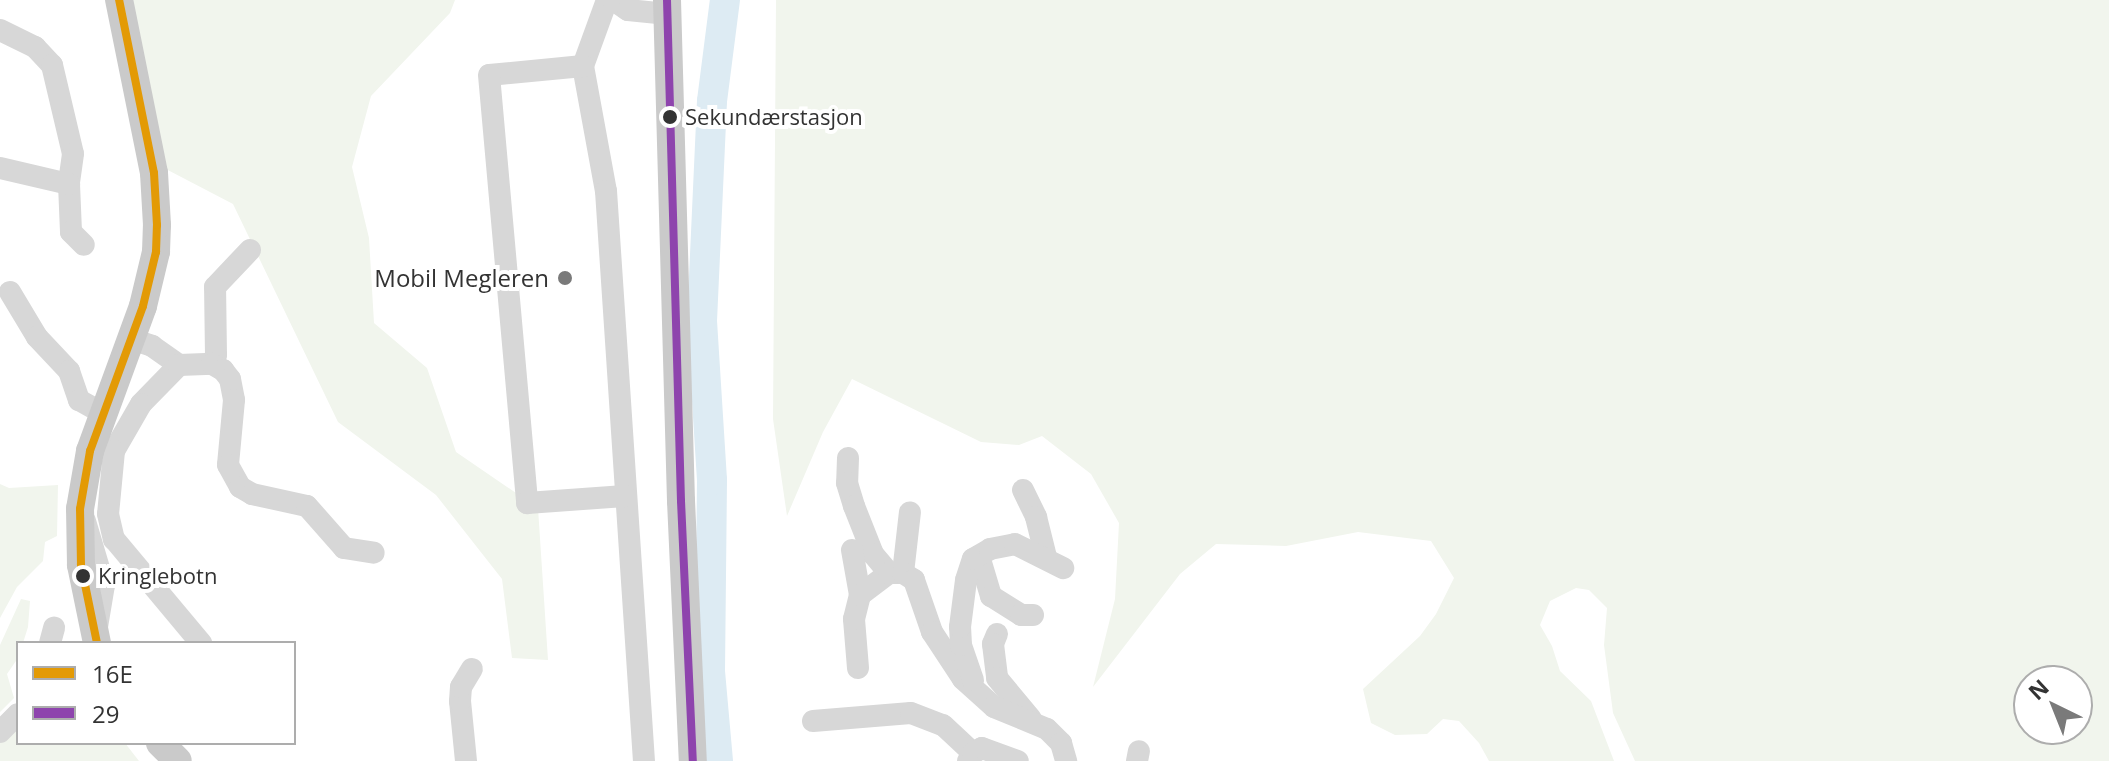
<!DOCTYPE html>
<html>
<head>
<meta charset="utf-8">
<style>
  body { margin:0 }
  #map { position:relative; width:2109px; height:761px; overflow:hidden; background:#fff; font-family:"Open Sans",sans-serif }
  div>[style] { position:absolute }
  .green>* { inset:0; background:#f1f5ed }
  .river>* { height:30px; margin:-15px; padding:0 15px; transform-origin:15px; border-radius:15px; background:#ddebf3 }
  .minor>* { height:22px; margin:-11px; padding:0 11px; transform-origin:11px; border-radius:11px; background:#d7d7d7 }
  .major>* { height:28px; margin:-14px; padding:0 14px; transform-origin:14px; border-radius:14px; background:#cacaca }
  .bus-1>* { height:8px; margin:-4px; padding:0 4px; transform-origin:4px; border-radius:4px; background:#e39a05 }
  .bus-2>* { height:8px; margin:-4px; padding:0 4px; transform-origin:4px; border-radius:4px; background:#8e44ad }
  .dots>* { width:22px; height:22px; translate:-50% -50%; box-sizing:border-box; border:4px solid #fff; border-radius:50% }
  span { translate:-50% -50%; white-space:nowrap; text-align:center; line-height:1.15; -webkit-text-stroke:8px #fff; paint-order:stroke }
  .bus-label { font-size:22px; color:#333 }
  .left { translate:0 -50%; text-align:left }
  .poi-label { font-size:24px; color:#333 }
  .right { translate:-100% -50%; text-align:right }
  .legend { position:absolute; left:16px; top:641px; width:280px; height:104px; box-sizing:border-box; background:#fff; border:2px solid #adadad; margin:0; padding:10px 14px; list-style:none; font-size:24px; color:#333 }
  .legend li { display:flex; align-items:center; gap:16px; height:40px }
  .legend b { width:40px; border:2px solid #adadad }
  .north { position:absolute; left:2013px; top:665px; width:80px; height:80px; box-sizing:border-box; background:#fff; border:2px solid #adadad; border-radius:50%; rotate:317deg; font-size:22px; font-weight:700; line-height:32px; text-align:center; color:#333 }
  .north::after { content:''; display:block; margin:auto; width:28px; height:36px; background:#7a7a7a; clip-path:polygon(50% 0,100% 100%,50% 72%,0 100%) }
</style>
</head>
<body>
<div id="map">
  <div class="green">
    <div style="clip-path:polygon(119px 0,455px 0,450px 13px,371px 96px,352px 167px,369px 238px,374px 323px,427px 368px,456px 452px,538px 508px,548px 660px,512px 658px,502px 579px,436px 495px,338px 422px,233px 204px,162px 167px)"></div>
    <div style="clip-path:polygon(evenodd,776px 0,2109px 0,2109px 761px,1635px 761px,1613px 713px,1604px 645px,1607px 608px,1589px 590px,1576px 588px,1550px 601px,1540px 625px,1552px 646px,1560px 671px,1591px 701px,1614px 761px,1489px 761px,1479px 743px,1459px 721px,1443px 719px,1427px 734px,1395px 735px,1371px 723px,1363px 689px,1420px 636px,1436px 614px,1454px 578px,1431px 541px,1358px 532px,1286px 546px,1216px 544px,1180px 574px,1093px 687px,1115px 599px,1119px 523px,1091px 474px,1042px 436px,1019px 445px,981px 442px,852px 379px,823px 432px,787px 516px,773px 419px,776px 0,2077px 681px,2077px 729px,2029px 729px,2029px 681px,2077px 681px)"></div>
    <div style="clip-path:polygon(0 484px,9px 488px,58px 485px,57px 536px,45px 542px,43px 561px,17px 587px,0 618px)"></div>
    <div style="clip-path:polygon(21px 599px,30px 601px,28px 627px,23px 643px,18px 643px,18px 658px,7px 674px,14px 698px,0 712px,0 645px)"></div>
    <div style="clip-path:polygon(18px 724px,18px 743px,125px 743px,139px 761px,0 761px,0 743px)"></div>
  </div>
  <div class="river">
    <div style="left:718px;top:761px;width:90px;rotate:-95.1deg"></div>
    <div style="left:710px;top:671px;width:191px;rotate:-89.4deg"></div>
    <div style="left:712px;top:480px;width:159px;rotate:-93.6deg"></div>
    <div style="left:702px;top:321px;width:220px;rotate:-87.4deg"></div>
    <div style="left:712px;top:101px;width:102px;rotate:-82.7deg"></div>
  </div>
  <div class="minor">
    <div style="left:607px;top:0;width:70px;rotate:110deg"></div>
    <div style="left:583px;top:66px;width:127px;rotate:79.6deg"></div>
    <div style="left:606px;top:191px;width:571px;rotate:86.19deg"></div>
    <div style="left:613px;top:0;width:18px;rotate:34deg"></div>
    <div style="left:628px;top:10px;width:40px;rotate:5.7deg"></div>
    <div style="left:0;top:30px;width:39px;rotate:26deg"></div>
    <div style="left:35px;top:47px;width:25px;rotate:47deg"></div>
    <div style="left:52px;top:65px;width:91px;rotate:76.7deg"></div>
    <div style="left:73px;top:154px;width:30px;rotate:98deg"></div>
    <div style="left:69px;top:184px;width:48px;rotate:87.6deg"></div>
    <div style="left:71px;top:232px;width:18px;rotate:45deg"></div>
    <div style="left:583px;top:66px;width:94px;rotate:174.5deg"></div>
    <div style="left:489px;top:75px;width:430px;rotate:84.9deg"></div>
    <div style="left:527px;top:503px;width:98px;rotate:-4.1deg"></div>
    <div style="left:0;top:168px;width:71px;rotate:13.1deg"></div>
    <div style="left:10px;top:292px;width:52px;rotate:59deg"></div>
    <div style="left:37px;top:337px;width:47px;rotate:46.7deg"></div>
    <div style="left:69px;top:371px;width:31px;rotate:71deg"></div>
    <div style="left:79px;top:400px;width:29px;rotate:29deg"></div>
    <div style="left:131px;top:339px;width:22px;rotate:18deg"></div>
    <div style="left:152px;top:346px;width:33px;rotate:35deg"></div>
    <div style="left:179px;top:365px;width:54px;rotate:134.3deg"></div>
    <div style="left:141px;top:404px;width:54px;rotate:119.9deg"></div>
    <div style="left:114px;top:451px;width:63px;rotate:95.4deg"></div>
    <div style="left:108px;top:514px;width:26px;rotate:77deg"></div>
    <div style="left:114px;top:539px;width:136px;rotate:50.1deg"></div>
    <div style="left:212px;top:364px;width:10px;rotate:-66deg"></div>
    <div style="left:216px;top:355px;width:68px;rotate:-90.8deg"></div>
    <div style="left:215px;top:287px;width:51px;rotate:-46.6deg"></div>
    <div style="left:179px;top:365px;width:33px;rotate:-2deg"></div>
    <div style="left:212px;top:364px;width:13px;rotate:29deg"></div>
    <div style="left:223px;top:370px;width:11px;rotate:52deg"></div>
    <div style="left:230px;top:379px;width:21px;rotate:79deg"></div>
    <div style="left:234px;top:400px;width:65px;rotate:95.3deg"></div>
    <div style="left:228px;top:465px;width:25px;rotate:61deg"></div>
    <div style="left:240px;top:487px;width:14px;rotate:30deg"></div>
    <div style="left:252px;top:494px;width:56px;rotate:12.3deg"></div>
    <div style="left:307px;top:506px;width:56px;rotate:48.6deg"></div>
    <div style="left:344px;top:548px;width:30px;rotate:9deg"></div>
    <div style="left:848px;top:458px;width:25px;rotate:92deg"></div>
    <div style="left:847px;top:483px;width:24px;rotate:73deg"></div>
    <div style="left:854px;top:506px;width:52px;rotate:68.4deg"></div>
    <div style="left:873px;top:554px;width:25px;rotate:50deg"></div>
    <div style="left:1023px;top:490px;width:30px;rotate:64deg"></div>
    <div style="left:1036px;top:517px;width:41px;rotate:76deg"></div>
    <div style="left:85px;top:521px;width:67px;rotate:73.5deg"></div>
    <div style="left:104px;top:585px;width:43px;rotate:99.5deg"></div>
    <div style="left:852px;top:550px;width:46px;rotate:79.9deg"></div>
    <div style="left:979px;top:556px;width:42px;rotate:73.3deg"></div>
    <div style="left:991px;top:596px;width:36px;rotate:32deg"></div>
    <div style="left:1021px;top:615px;width:12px"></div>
    <div style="left:903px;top:573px;width:61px;rotate:-83.5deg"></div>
    <div style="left:997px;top:634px;width:11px;rotate:112deg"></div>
    <div style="left:993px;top:644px;width:34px;rotate:83deg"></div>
    <div style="left:997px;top:678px;width:53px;rotate:50.3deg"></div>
    <div style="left:50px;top:643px;width:16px;rotate:-75deg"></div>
    <div style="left:858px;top:668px;width:49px;rotate:-94.7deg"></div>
    <div style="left:854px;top:619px;width:25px;rotate:-76deg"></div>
    <div style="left:860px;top:595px;width:36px;rotate:-37deg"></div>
    <div style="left:889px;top:573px;width:14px"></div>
    <div style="left:903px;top:573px;width:13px;rotate:32deg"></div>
    <div style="left:914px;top:580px;width:55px;rotate:70.9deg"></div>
    <div style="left:932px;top:632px;width:56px;rotate:56.6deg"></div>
    <div style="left:963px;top:679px;width:42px;rotate:42.1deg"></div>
    <div style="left:994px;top:707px;width:57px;rotate:22.5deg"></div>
    <div style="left:1047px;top:729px;width:20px;rotate:45deg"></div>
    <div style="left:1061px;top:743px;width:19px;rotate:74deg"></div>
    <div style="left:973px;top:680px;width:37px;rotate:-109deg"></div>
    <div style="left:961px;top:645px;width:18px;rotate:-93deg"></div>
    <div style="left:960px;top:627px;width:47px;rotate:-82.7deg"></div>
    <div style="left:966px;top:580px;width:22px;rotate:-72deg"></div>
    <div style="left:973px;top:559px;width:20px;rotate:-30deg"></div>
    <div style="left:990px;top:549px;width:25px;rotate:-11deg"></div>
    <div style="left:1015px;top:544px;width:54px;rotate:26.6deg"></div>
    <div style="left:813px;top:721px;width:98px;rotate:-4.7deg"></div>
    <div style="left:911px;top:713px;width:34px;rotate:21deg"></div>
    <div style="left:943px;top:725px;width:41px;rotate:43deg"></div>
    <div style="left:0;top:732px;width:25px;rotate:-45deg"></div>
    <div style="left:466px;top:761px;width:60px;rotate:-95.7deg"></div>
    <div style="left:460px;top:701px;width:14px;rotate:-86deg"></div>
    <div style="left:461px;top:687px;width:21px;rotate:-59deg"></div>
    <div style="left:968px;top:761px;width:9px;rotate:-58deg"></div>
    <div style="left:973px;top:753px;width:10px;rotate:-29deg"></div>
    <div style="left:982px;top:748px;width:38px;rotate:20deg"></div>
    <div style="left:1137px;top:761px;width:10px;rotate:-79deg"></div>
  </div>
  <div class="major">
    <div style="left:667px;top:0;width:501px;rotate:88.4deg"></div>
    <div style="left:681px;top:501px;width:260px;rotate:87.4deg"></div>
    <div style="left:97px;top:643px;width:80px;rotate:-101.6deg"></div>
    <div style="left:81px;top:565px;width:56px;rotate:-91deg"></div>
    <div style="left:80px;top:509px;width:59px;rotate:-80.2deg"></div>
    <div style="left:90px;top:451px;width:154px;rotate:-69.9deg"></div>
    <div style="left:143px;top:306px;width:56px;rotate:-76.5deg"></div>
    <div style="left:156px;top:252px;width:27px;rotate:-88deg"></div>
    <div style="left:157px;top:225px;width:52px;rotate:-93.3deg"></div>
    <div style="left:154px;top:173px;width:177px;rotate:-101.4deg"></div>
    <div style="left:160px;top:743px;width:25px;rotate:45deg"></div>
  </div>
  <div class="bus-1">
    <div style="left:97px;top:643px;width:80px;rotate:-101.6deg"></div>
    <div style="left:81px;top:565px;width:56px;rotate:-91deg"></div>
    <div style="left:80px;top:509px;width:59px;rotate:-80.2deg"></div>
    <div style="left:90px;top:451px;width:154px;rotate:-69.9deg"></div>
    <div style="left:143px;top:306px;width:56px;rotate:-76.5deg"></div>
    <div style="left:156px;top:252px;width:27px;rotate:-88deg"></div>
    <div style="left:157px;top:225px;width:52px;rotate:-93.3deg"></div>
    <div style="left:154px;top:173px;width:177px;rotate:-101.4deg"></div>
  </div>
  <div class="bus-2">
    <div style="left:667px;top:0;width:501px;rotate:88.4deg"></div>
    <div style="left:681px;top:501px;width:260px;rotate:87.4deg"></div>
  </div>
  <div class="dots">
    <div style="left:670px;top:117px;background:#333"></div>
    <div style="left:565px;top:278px;background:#7a7a7a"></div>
    <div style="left:83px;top:576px;background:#333"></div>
  </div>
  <div class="bus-label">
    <span class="left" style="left:685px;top:117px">Sekundærstasjon</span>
    <span class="left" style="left:98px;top:576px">Kringlebotn</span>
  </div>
  <div class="poi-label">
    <span class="right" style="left:549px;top:278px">Mobil Megleren</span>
  </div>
  <ul class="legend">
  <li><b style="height:10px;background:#e39a05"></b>16E</li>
  <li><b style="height:10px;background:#8e44ad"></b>29</li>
  </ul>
  <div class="north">N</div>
</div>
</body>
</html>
